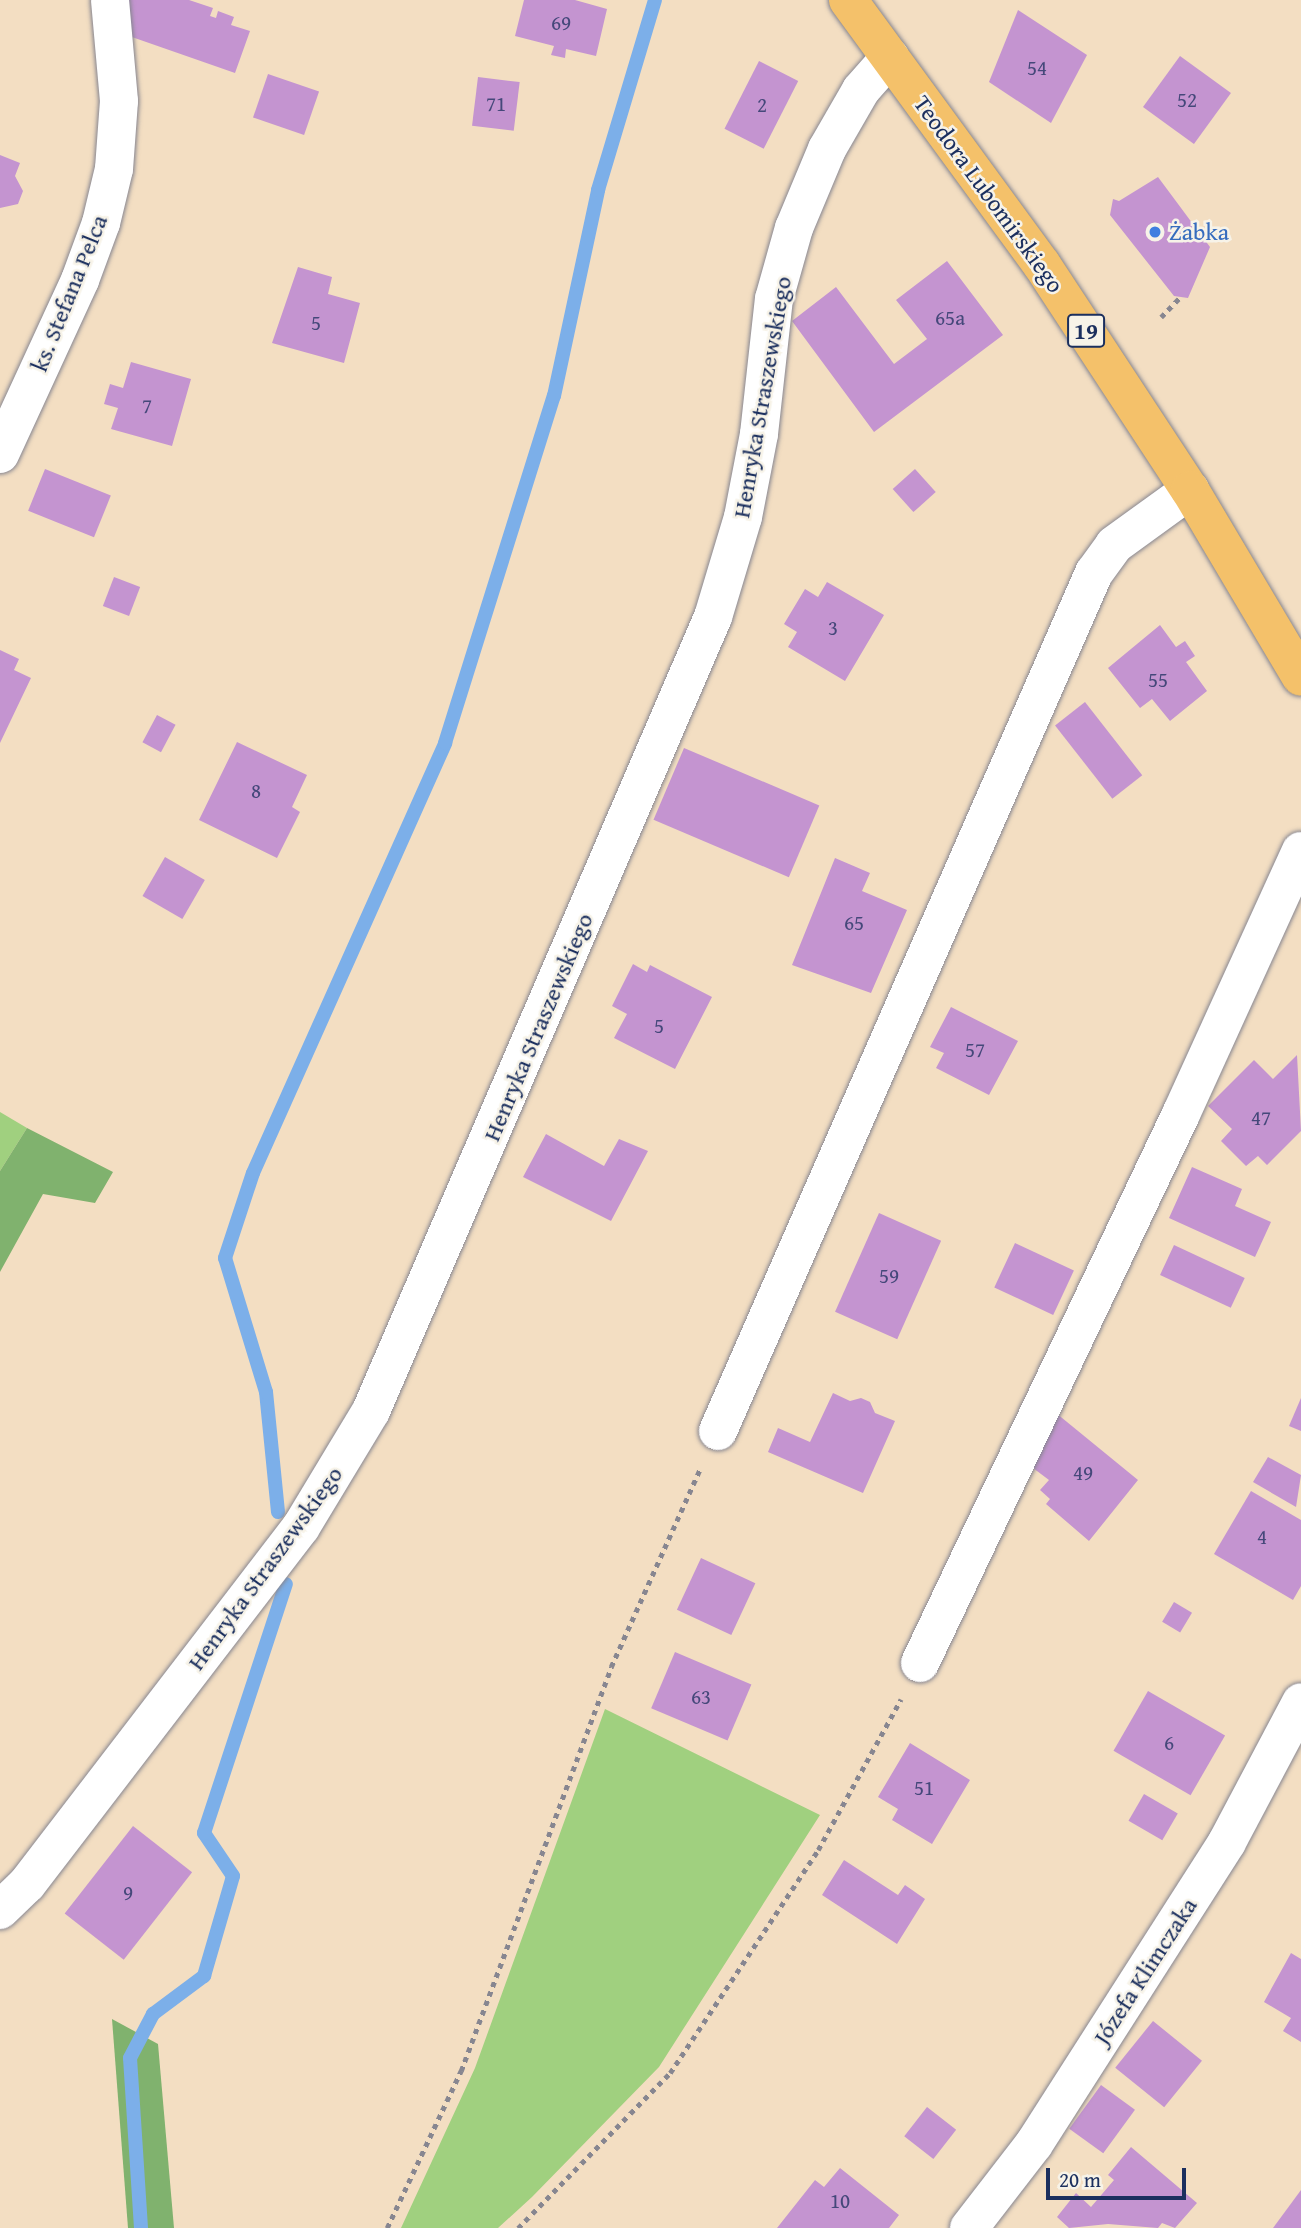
<!DOCTYPE html>
<html>
<head>
<meta charset="utf-8">
<style>
  body { margin:0 }
  #map { position:relative; width:1301px; height:2228px; overflow:hidden; background:#f3dec2; font-family:"Gentium Book Plus",serif }
  div>[style] { position:absolute }
  .green>* { inset:0; background:#a0d07f }
  .forest>* { inset:0; background:#80b26e }
  .stream>* { height:14px; margin:-7px; padding:0 7px; transform-origin:7px; border-radius:7px; background:#7cafe9 }
  .building>* { inset:0; background:#c494d0; transform-origin:0 0 }
  .path>* { height:4.5px; margin-top:-2.25px; transform-origin:0; background:repeating-linear-gradient(90deg,#878690 0 5px,transparent 0 10px) }
  .roads { filter:drop-shadow(0 0 2px #878690) drop-shadow(0 0 2px #878690) }
  .minor>* { height:38px; margin:-19px; padding:0 19px; transform-origin:19px; border-radius:19px; background:#fff }
  .highway>* { height:38px; margin:-19px; padding:0 19px; transform-origin:19px; border-radius:19px; background:#f4c16a }
  .dots>* { width:19px; height:19px; translate:-50% -50%; box-sizing:border-box; border:4px solid #f7f3e8; border-radius:50% }
  span { translate:-50% -50%; white-space:nowrap; text-align:center; line-height:1.15; -webkit-text-stroke:5px #f7f3e8; paint-order:stroke }
  .number-label { font-size:21px; color:#45487a }
  .number-label span { -webkit-text-stroke-width:0 }
  .shield-label span { padding:2px 5px; background:#f7f3e8; border:2px solid; border-radius:5px; -webkit-text-stroke-width:0 }
  .shield-label { font-size:23px; color:#1b2f5e; font-weight:700 }
  .street-label { font-size:24px; color:#1b2f5e }
  .shop-label { font-size:24px; color:#366cbe }
  .left { translate:0 -50%; text-align:left }
  .scale { position:absolute; left:1046px; top:2168px; width:140px; height:32px; box-sizing:border-box; border:4px solid #1b2f5e; border-top:0; padding-left:9px; font-size:21px; line-height:24px; white-space:nowrap; color:#1b2f5e; -webkit-text-stroke:5px #f7f3e8; paint-order:stroke }
</style>
</head>
<body>
<div id="map">
  <div class="green">
    <div style="clip-path:polygon(0 1112px,27px 1128px,0 1171px)"></div>
    <div style="clip-path:polygon(605px 1709px,820px 1815px,659px 2067px,532px 2197px,498px 2228px,401px 2228px,475px 2068px)"></div>
  </div>
  <div class="forest">
    <div style="clip-path:polygon(27px 1128px,113px 1172px,95px 1203px,43px 1194px,0 1272px,0 1171px)"></div>
    <div style="clip-path:polygon(112px 2019px,158px 2044px,174px 2228px,128px 2228px)"></div>
  </div>
  <div class="stream">
    <div style="left:278px;top:1512px;width:121px;rotate:-95.7deg"></div>
    <div style="left:266px;top:1392px;width:140px;rotate:-107deg"></div>
    <div style="left:225px;top:1258px;width:89px;rotate:-71.8deg"></div>
    <div style="left:253px;top:1173px;width:471px;rotate:-65.9deg"></div>
    <div style="left:445px;top:743px;width:364px;rotate:-72.6deg"></div>
    <div style="left:554px;top:396px;width:211px;rotate:-77.9deg"></div>
    <div style="left:598px;top:190px;width:198px;rotate:-73.3deg"></div>
    <div style="left:141px;top:2228px;width:170px;rotate:-93.7deg"></div>
    <div style="left:130px;top:2058px;width:50px;rotate:-62.4deg"></div>
    <div style="left:153px;top:2014px;width:64px;rotate:-36.7deg"></div>
    <div style="left:204px;top:1976px;width:104px;rotate:-73.8deg"></div>
    <div style="left:233px;top:1876px;width:52px;rotate:-124deg"></div>
    <div style="left:204px;top:1833px;width:262px;rotate:-71.8deg"></div>
  </div>
  <div class="building">
    <div style="clip-path:polygon(128px 0,189px 0,213px 8px,210px 16px,216px 18px,218px 11px,234px 17px,231px 25px,250px 31px,235px 73px,129px 36px)"></div>
    <div style="clip-path:polygon(524px 0,575px 0,607px 9px,596px 56px,566px 49px,565px 58px,551px 55px,554px 46px,515px 36px)"></div>
    <div style="clip-path:polygon(1018px 10px,1087px 55px,1051px 123px,989px 82px)"></div>
    <div style="left:1180px;top:56px;width:63px;height:63px;rotate:36deg"></div>
    <div style="left:759px;top:61px;width:44px;height:76px;rotate:27deg"></div>
    <div style="left:268px;top:74px;width:54px;height:46px;rotate:19deg"></div>
    <div style="left:478px;top:77px;width:42px;height:49px;rotate:7deg"></div>
    <div style="clip-path:polygon(0 155px,20px 163px,15px 176px,23px 191px,18px 204px,0 208px)"></div>
    <div style="clip-path:polygon(1158px 177px,1210px 247px,1188px 298px,1174px 296px,1110px 215px,1113px 199px,1119px 201px)"></div>
    <div style="clip-path:polygon(947px 261px,1003px 335px,874px 432px,792px 321px,836px 287px,894px 364px,927px 339px,896px 300px)"></div>
    <div style="clip-path:polygon(298px 267px,332px 277px,328px 294px,360px 303px,344px 363px,272px 343px)"></div>
    <div style="clip-path:polygon(131px 362px,191px 379px,172px 446px,111px 429px,118px 408px,104px 404px,110px 384px,123px 388px)"></div>
    <div style="left:45px;top:469px;width:71px;height:45px;rotate:22deg"></div>
    <div style="left:915px;top:469px;width:31px;height:30px;rotate:48deg"></div>
    <div style="left:114px;top:577px;width:28px;height:31px;rotate:21deg"></div>
    <div style="clip-path:polygon(827px 582px,884px 615px,845px 681px,788px 647px,797px 632px,784px 624px,805px 589px,818px 597px)"></div>
    <div style="clip-path:polygon(1160px 625px,1176px 647px,1185px 641px,1195px 656px,1186px 662px,1207px 691px,1170px 721px,1152px 699px,1140px 708px,1108px 668px)"></div>
    <div style="clip-path:polygon(0 650px,19px 659px,14px 670px,31px 678px,0 743px)"></div>
    <div style="left:1085px;top:702px;width:93px;height:38px;rotate:52deg"></div>
    <div style="left:157px;top:715px;width:21px;height:31px;rotate:28deg"></div>
    <div style="clip-path:polygon(237px 742px,307px 775px,292px 807px,300px 812px,277px 858px,199px 820px)"></div>
    <div style="left:684px;top:748px;width:147px;height:78px;rotate:23deg"></div>
    <div style="left:165px;top:857px;width:46px;height:45px;rotate:30deg"></div>
    <div style="clip-path:polygon(835px 858px,870px 873px,862px 891px,907px 910px,871px 993px,792px 965px)"></div>
    <div style="clip-path:polygon(633px 964px,647px 972px,650px 965px,712px 997px,675px 1069px,614px 1038px,627px 1014px,612px 1006px)"></div>
    <div style="clip-path:polygon(951px 1007px,1018px 1041px,989px 1095px,936px 1068px,944px 1053px,930px 1047px)"></div>
    <div style="clip-path:polygon(1297px 1055px,1301px 1131px,1267px 1165px,1258px 1156px,1246px 1166px,1221px 1141px,1232px 1129px,1208px 1106px,1254px 1060px,1273px 1079px)"></div>
    <div style="clip-path:polygon(546px 1134px,604px 1166px,619px 1139px,648px 1151px,611px 1221px,523px 1177px)"></div>
    <div style="clip-path:polygon(1192px 1167px,1242px 1189px,1235px 1206px,1271px 1222px,1255px 1257px,1169px 1218px)"></div>
    <div style="left:879px;top:1213px;width:68px;height:108px;rotate:24deg"></div>
    <div style="left:1015px;top:1243px;width:65px;height:49px;rotate:25deg"></div>
    <div style="left:1174px;top:1245px;width:78px;height:33px;rotate:25deg"></div>
    <div style="clip-path:polygon(833px 1393px,850px 1401px,861px 1398px,870px 1402px,875px 1413px,895px 1421px,863px 1493px,768px 1452px,778px 1428px,810px 1442px)"></div>
    <div style="clip-path:polygon(1301px 1398px,1301px 1431px,1289px 1426px)"></div>
    <div style="clip-path:polygon(1056px 1413px,1138px 1480px,1089px 1541px,1046px 1504px,1050px 1499px,1040px 1490px,1049px 1480px,1029px 1465px)"></div>
    <div style="clip-path:polygon(1268px 1457px,1301px 1475px,1296px 1507px,1253px 1482px)"></div>
    <div style="clip-path:polygon(1251px 1491px,1301px 1520px,1301px 1586px,1293px 1600px,1214px 1554px)"></div>
    <div style="left:701px;top:1558px;width:60px;height:57px;rotate:25deg"></div>
    <div style="left:1174px;top:1602px;width:21px;height:23px;rotate:31deg"></div>
    <div style="left:675px;top:1652px;width:83px;height:61px;rotate:23deg"></div>
    <div style="left:1148px;top:1691px;width:89px;height:69px;rotate:30deg"></div>
    <div style="clip-path:polygon(910px 1743px,970px 1780px,932px 1844px,892px 1820px,898px 1809px,878px 1797px)"></div>
    <div style="left:1144px;top:1794px;width:39px;height:31px;rotate:30deg"></div>
    <div style="left:133px;top:1826px;width:75px;height:111px;rotate:38deg"></div>
    <div style="clip-path:polygon(844px 1860px,898px 1895px,905px 1885px,925px 1899px,897px 1944px,822px 1895px)"></div>
    <div style="clip-path:polygon(1291px 1953px,1301px 1959px,1301px 2042px,1283px 2031px,1291px 2018px,1264px 2002px)"></div>
    <div style="left:1153px;top:2021px;width:63px;height:60px;rotate:39deg"></div>
    <div style="left:1101px;top:2085px;width:42px;height:54px;rotate:36deg"></div>
    <div style="left:927px;top:2107px;width:37px;height:37px;rotate:38deg"></div>
    <div style="clip-path:polygon(1131px 2147px,1197px 2203px,1175px 2228px,1162px 2223px,1158px 2228px,1108px 2224px,1069px 2228px,1057px 2217px,1076px 2193px,1091px 2207px,1114px 2180px,1108px 2175px)"></div>
    <div style="clip-path:polygon(840px 2168px,899px 2215px,889px 2228px,777px 2228px,815px 2180px,824px 2187px)"></div>
    <div style="clip-path:polygon(1301px 2190px,1301px 2228px,1273px 2228px)"></div>
  </div>
  <div class="path">
    <div style="left:1161px;top:317px;width:28px;rotate:-46deg"></div>
    <div style="left:387px;top:2228px;width:174px;rotate:-64.8deg"></div>
    <div style="left:461px;top:2071px;width:431px;rotate:-69.6deg"></div>
    <div style="left:611px;top:1667px;width:217px;rotate:-65.8deg"></div>
    <div style="left:518px;top:2228px;width:217px;rotate:-45.6deg"></div>
    <div style="left:670px;top:2073px;width:268px;rotate:-56.4deg"></div>
    <div style="left:818px;top:1850px;width:172px;rotate:-61.2deg"></div>
  </div>
  <div class="roads">
    <div class="minor">
      <div style="left:0;top:454px;width:192px;rotate:-65.3deg"></div>
      <div style="left:80px;top:280px;width:61px;rotate:-69.8deg"></div>
      <div style="left:101px;top:223px;width:56px;rotate:-76.5deg"></div>
      <div style="left:114px;top:169px;width:68px;rotate:-85.8deg"></div>
      <div style="left:119px;top:101px;width:101px;rotate:-95.1deg"></div>
      <div style="left:718px;top:1431px;width:937px;rotate:-66.34deg"></div>
      <div style="left:1094px;top:573px;width:34px;rotate:-54deg"></div>
      <div style="left:1114px;top:545px;width:94px;rotate:-35.9deg"></div>
      <div style="left:920px;top:1663px;width:608px;rotate:-64.57deg"></div>
      <div style="left:1181px;top:1114px;width:289px;rotate:-65.5deg"></div>
      <div style="left:0;top:1910px;width:37px;rotate:-44deg"></div>
      <div style="left:27px;top:1884px;width:450px;rotate:-52.5deg"></div>
      <div style="left:301px;top:1527px;width:135px;rotate:-58.9deg"></div>
      <div style="left:371px;top:1411px;width:865px;rotate:-66.7deg"></div>
      <div style="left:713px;top:617px;width:104px;rotate:-73.3deg"></div>
      <div style="left:743px;top:517px;width:85px;rotate:-79.1deg"></div>
      <div style="left:759px;top:434px;width:136px;rotate:-83.7deg"></div>
      <div style="left:774px;top:299px;width:74px;rotate:-74.3deg"></div>
      <div style="left:794px;top:228px;width:86px;rotate:-67.3deg"></div>
      <div style="left:827px;top:149px;width:68px;rotate:-60deg"></div>
      <div style="left:861px;top:90px;width:44px;rotate:-48.7deg"></div>
      <div style="left:969px;top:2228px;width:106px;rotate:-52.3deg"></div>
      <div style="left:1034px;top:2144px;width:358px;rotate:-57.4deg"></div>
      <div style="left:1227px;top:1842px;width:158px;rotate:-62.1deg"></div>
    </div>
    <div class="highway">
      <div style="left:848px;top:0;width:328px;rotate:53.8deg"></div>
      <div style="left:1042px;top:265px;width:269px;rotate:56.7deg"></div>
      <div style="left:1190px;top:490px;width:217px;rotate:59.3deg"></div>
    </div>
  </div>
  <div class="dots">
    <div style="left:1155px;top:232px;background:#3f7fe0"></div>
  </div>
  <div class="number-label">
    <span style="left:561px;top:23px">69</span>
    <span style="left:1037px;top:68px">54</span>
    <span style="left:1187px;top:100px">52</span>
    <span style="left:496px;top:104px">71</span>
    <span style="left:762px;top:105px">2</span>
    <span style="left:950px;top:318px">65a</span>
    <span style="left:316px;top:323px">5</span>
    <span style="left:147px;top:406px">7</span>
    <span style="left:833px;top:628px">3</span>
    <span style="left:1158px;top:680px">55</span>
    <span style="left:256px;top:791px">8</span>
    <span style="left:854px;top:923px">65</span>
    <span style="left:659px;top:1026px">5</span>
    <span style="left:975px;top:1050px">57</span>
    <span style="left:1261px;top:1118px">47</span>
    <span style="left:889px;top:1276px">59</span>
    <span style="left:1083px;top:1473px">49</span>
    <span style="left:1262px;top:1537px">4</span>
    <span style="left:701px;top:1697px">63</span>
    <span style="left:1169px;top:1743px">6</span>
    <span style="left:924px;top:1788px">51</span>
    <span style="left:128px;top:1893px">9</span>
    <span style="left:840px;top:2201px">10</span>
  </div>
  <div class="shield-label">
    <span style="left:1086px;top:331px">19</span>
  </div>
  <div class="street-label">
    <span style="left:989px;top:194px;rotate:54deg">Teodora Lubomirskiego</span>
    <span style="left:69px;top:293px;rotate:-68deg">ks. Stefana Pelca</span>
    <span style="left:762px;top:397px;rotate:-80deg">Henryka Straszewskiego</span>
    <span style="left:538px;top:1027px;rotate:-67deg">Henryka Straszewskiego</span>
    <span style="left:265px;top:1568px;rotate:-54deg">Henryka Straszewskiego</span>
    <span style="left:1145px;top:1971px;rotate:-57deg">Józefa Klimczaka</span>
  </div>
  <div class="shop-label">
    <span class="left" style="left:1169px;top:232px">Żabka</span>
  </div>
  <div class="scale">20 m</div>
</div>
</body>
</html>
